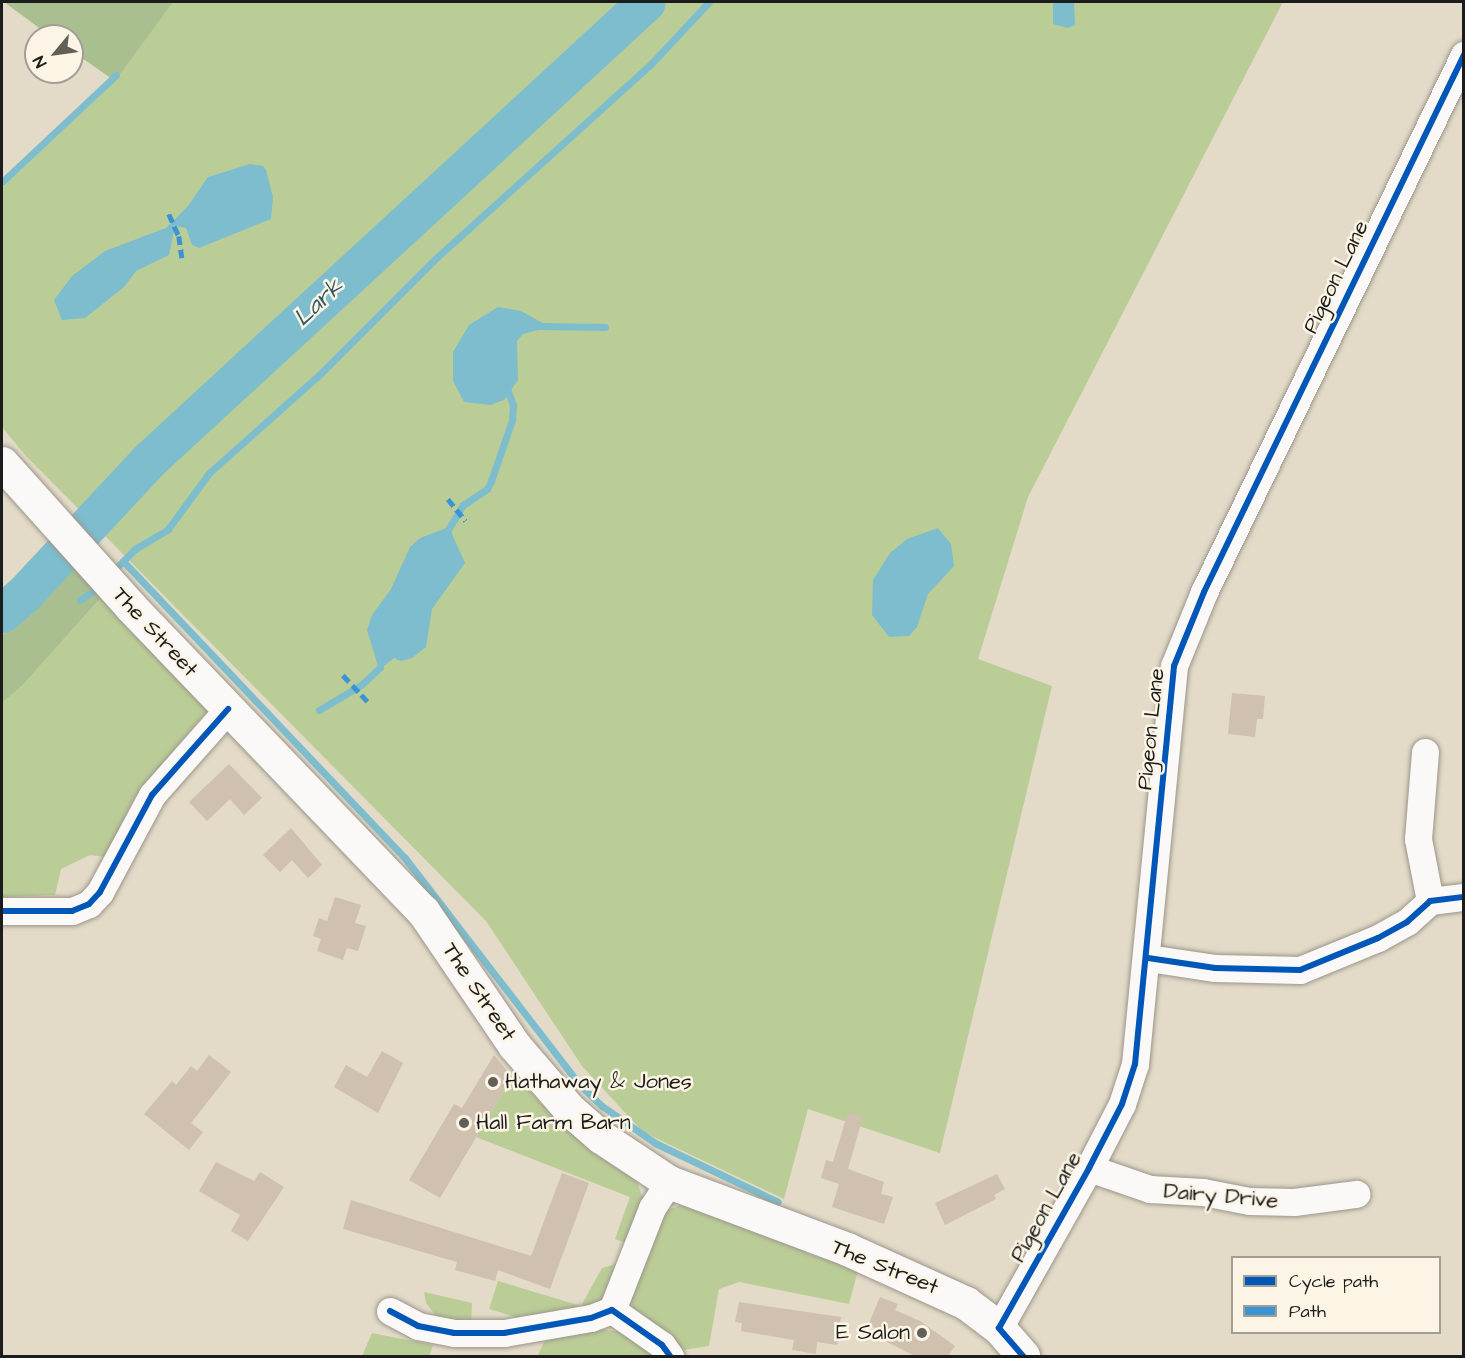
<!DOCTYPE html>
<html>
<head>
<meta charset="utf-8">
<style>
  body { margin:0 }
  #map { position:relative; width:1465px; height:1358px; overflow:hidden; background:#e3dac7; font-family:"Architects Daughter",sans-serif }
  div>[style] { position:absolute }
  .green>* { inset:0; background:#bbcd97 }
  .forest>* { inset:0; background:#aabf8f }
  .water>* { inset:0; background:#7dbdcd }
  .stream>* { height:7px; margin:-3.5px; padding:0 3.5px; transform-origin:3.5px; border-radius:3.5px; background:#7dbdcd }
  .river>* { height:39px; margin:-19.5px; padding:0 19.5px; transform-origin:19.5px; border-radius:19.5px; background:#7dbdcd }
  .building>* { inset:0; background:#cfc0af }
  .roads { filter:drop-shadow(0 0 2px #9b968b) drop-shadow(0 0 2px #9b968b) }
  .minor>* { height:27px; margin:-13.5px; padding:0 13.5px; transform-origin:13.5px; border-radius:13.5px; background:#fbf9f7 }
  .major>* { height:33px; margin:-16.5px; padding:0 16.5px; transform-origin:16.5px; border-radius:16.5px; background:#fbf9f7 }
  .quiet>* { height:4.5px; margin-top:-2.25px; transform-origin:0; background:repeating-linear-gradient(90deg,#3a94d4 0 9px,transparent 0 13.5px) }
  .cycleway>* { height:6px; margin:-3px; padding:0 3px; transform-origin:3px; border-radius:3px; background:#0057b8 }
  .dots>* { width:16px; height:16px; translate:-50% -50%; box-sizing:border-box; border:3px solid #fcf5e5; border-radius:50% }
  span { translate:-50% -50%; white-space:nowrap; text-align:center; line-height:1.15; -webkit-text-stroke:5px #fcf5e5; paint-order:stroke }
  .street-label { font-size:22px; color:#1c1c1c }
  .poi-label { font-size:22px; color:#1c1c1c }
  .left { translate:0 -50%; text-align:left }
  .right { translate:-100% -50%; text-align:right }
  .water-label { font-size:24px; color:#315764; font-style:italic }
  .frame { position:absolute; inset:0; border:3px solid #1c1c1c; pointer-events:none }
  .legend { position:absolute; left:1231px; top:1256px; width:210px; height:78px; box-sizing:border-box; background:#fcf5e5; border:2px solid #a29e95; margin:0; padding:8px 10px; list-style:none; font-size:18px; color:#1c1c1c }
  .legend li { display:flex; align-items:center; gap:12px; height:30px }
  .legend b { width:30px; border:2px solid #a29e95 }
  .north { position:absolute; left:24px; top:24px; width:60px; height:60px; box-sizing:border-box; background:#fcf5e5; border:2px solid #a29e95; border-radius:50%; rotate:241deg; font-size:16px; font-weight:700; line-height:24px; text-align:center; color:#1c1c1c }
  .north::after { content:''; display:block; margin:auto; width:21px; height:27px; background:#625e58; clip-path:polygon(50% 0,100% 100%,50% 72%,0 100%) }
</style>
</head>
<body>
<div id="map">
  <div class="green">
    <div style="clip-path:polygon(26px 2px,1283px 2px,1028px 497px,978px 659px,1052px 686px,940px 1153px,808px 1109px,784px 1199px,643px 1132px,582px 1066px,486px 921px,25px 455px,2px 427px,2px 188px,115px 81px,126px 65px)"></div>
    <div style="clip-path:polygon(105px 593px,208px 710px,135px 797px,106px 857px,90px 855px,61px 869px,55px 895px,2px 897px,2px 703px,22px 686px)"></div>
    <div style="clip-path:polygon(514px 1074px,550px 1113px,561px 1100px,637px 1181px,643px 1199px,628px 1244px,615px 1239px,630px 1197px,476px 1137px)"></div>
    <div style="clip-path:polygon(687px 1203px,812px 1238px,806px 1253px,858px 1270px,849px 1304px,739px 1282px,719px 1289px,709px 1346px,677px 1351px,633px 1310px,629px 1298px,662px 1212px)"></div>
    <div style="clip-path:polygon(622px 1262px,604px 1301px,584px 1314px,581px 1306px,519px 1318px,489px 1309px,498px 1281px,581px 1306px,602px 1268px)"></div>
    <div style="clip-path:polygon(424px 1292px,472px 1303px,471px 1326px,437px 1317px,426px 1303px)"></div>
    <div style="clip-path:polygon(592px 1328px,629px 1333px,663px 1356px,538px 1355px,548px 1334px)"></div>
    <div style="clip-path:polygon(372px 1333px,433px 1345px,429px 1356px,362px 1356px)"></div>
  </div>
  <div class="forest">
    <div style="clip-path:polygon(4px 2px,173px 2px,115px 81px,72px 51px,72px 36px,50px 36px)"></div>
    <div style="clip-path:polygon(76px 561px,105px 593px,22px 686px,2px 703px,2px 635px)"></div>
  </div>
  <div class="water">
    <div style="clip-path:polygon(1053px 2px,1074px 2px,1075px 25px,1068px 28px,1053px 24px)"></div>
    <div style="clip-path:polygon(250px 164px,263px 166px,266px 170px,273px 197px,271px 219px,199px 248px,192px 245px,186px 228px,175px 226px,169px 255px,136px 271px,124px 287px,85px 318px,62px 320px,54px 300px,72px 276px,105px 251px,166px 228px,188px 206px,208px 177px)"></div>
    <div style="clip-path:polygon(498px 307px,521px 311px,550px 327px,523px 334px,517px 341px,518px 380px,504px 400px,490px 405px,464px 402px,453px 381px,453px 352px,469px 325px)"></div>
    <div style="clip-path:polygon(449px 527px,465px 563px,432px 609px,426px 647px,412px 658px,401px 661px,394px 658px,375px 673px,378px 666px,367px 630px,372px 615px,391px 589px,410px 547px,420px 538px)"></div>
    <div style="clip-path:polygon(938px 528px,951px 544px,954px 566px,928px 594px,917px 627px,909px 636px,889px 637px,872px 615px,873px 580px,890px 553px,907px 539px)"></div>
  </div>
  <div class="stream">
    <div style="left:2px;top:182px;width:156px;rotate:-43.2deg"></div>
    <div style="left:541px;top:326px;width:64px;rotate:0.9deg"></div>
    <div style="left:446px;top:533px;width:33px;rotate:-59deg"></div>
    <div style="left:463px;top:505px;width:29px;rotate:-34deg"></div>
    <div style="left:487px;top:489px;width:9px;rotate:-63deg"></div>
    <div style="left:491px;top:481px;width:65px;rotate:-71deg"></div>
    <div style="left:512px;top:420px;width:15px;rotate:-86deg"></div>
    <div style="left:513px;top:405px;width:20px;rotate:-110deg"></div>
    <div style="left:123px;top:561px;width:410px;rotate:46.5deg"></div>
    <div style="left:405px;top:858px;width:284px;rotate:52.4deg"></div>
    <div style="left:578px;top:1083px;width:33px;rotate:44deg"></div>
    <div style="left:602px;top:1106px;width:65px;rotate:34.9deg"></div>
    <div style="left:655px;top:1143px;width:136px;rotate:25.6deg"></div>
    <div style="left:119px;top:565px;width:23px;rotate:-45deg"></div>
    <div style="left:135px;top:549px;width:39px;rotate:-31deg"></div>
    <div style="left:168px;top:529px;width:69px;rotate:-53.8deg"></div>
    <div style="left:209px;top:473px;width:147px;rotate:-41.7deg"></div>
    <div style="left:319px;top:375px;width:164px;rotate:-45deg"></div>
    <div style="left:435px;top:259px;width:290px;rotate:-42.1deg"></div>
    <div style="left:650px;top:65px;width:86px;rotate:-46.9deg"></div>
    <div style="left:80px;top:600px;width:16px;rotate:-35deg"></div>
    <div style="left:319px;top:710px;width:49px;rotate:-30.8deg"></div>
    <div style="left:361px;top:685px;width:26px;rotate:-43deg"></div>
  </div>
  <div class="river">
    <div style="left:2px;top:613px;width:28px;rotate:-41deg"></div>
    <div style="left:23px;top:595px;width:186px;rotate:-47deg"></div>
    <div style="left:150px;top:459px;width:674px;rotate:-42.66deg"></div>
  </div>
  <div class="building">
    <div style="clip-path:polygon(1232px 693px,1265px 696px,1263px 719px,1257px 719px,1255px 737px,1228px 734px)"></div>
    <div style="clip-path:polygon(229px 764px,262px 798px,244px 815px,230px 799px,207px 821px,189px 802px)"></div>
    <div style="clip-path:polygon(291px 828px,322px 865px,308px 878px,292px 860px,280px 872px,263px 855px)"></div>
    <div style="clip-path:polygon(335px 897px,361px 905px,355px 923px,366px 926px,358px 951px,347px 948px,343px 960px,317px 951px,321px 939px,313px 936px,319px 918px,327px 921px)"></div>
    <div style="clip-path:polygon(382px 1051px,403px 1063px,378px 1113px,334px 1087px,346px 1065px,367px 1077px)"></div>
    <div style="clip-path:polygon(209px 1055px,231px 1072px,191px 1123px,203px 1132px,189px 1150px,144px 1114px,172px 1081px,176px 1085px,191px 1066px,197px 1071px)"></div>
    <div style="clip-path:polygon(494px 1055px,512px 1077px,440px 1198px,409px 1180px,454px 1104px,462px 1108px)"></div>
    <div style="clip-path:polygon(848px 1112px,863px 1117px,848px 1169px,884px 1182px,881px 1194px,893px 1197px,884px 1224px,832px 1207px,839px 1184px,821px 1178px,826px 1160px,833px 1162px)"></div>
    <div style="clip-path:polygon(216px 1162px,254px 1181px,260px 1172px,284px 1187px,248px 1241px,231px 1231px,240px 1215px,199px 1191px)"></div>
    <div style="clip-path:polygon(562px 1173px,589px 1183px,550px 1289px,498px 1270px,495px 1281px,455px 1270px,457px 1262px,343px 1229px,351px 1200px,531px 1256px)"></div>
    <div style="clip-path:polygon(997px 1174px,1005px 1189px,994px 1195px,996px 1199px,945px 1225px,935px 1203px)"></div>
    <div style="clip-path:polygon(880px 1297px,898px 1304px,895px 1310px,920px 1321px,955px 1346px,948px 1356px,915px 1356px,873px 1335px,876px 1328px,868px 1325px)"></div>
    <div style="clip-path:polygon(739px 1302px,841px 1317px,837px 1345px,817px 1342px,816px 1354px,792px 1350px,794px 1340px,741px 1331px,742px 1323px,735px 1322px)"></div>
  </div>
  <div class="roads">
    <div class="minor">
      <div style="left:1425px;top:752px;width:87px;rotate:94.6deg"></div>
      <div style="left:1418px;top:839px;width:63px;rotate:79deg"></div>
      <div style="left:2px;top:911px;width:70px"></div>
      <div style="left:72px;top:911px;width:18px;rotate:-22deg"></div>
      <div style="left:89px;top:904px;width:16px;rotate:-47deg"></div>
      <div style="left:100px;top:892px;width:110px;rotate:-61.8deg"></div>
      <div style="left:152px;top:795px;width:115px;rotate:-48.5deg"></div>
      <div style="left:1148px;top:958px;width:68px;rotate:8.5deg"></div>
      <div style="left:1215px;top:968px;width:85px;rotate:1.3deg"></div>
      <div style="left:1300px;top:970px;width:84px;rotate:-22.3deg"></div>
      <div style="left:1378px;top:938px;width:33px;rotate:-29deg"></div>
      <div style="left:1407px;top:922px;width:31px;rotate:-42deg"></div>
      <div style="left:1430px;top:901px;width:34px;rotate:-7deg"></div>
      <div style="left:1089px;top:1168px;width:65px;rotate:19deg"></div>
      <div style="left:1150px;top:1189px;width:53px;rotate:3.2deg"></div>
      <div style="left:1203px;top:1192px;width:47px;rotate:11.1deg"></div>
      <div style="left:1249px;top:1201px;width:45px;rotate:1.3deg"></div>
      <div style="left:1294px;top:1202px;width:63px;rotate:-7.4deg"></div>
      <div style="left:612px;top:1310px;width:110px;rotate:-68.6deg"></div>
      <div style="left:652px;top:1208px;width:31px;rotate:-57deg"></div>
      <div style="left:390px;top:1311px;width:32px;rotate:28deg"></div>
      <div style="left:418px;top:1326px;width:37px;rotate:11deg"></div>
      <div style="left:454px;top:1333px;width:50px"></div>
      <div style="left:504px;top:1333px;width:88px;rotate:-9.8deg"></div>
      <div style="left:591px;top:1318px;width:22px;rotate:-21deg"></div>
      <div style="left:612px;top:1310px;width:61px;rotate:35deg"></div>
      <div style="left:662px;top:1345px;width:14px;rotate:54deg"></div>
      <div style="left:999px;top:1328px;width:184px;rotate:-60.6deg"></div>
      <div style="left:1089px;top:1168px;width:72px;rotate:-62.7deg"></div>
      <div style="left:1122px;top:1104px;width:42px;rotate:-72deg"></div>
      <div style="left:1135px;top:1064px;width:400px;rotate:-84.4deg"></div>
      <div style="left:1174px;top:666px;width:80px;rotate:-67.9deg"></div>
      <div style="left:1204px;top:592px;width:597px;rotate:-64.17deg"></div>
    </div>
    <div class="major">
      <div style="left:2px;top:463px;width:193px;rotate:48.1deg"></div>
      <div style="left:131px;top:607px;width:422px;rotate:46.2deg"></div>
      <div style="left:423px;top:911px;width:162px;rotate:55.8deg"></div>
      <div style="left:514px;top:1045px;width:86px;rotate:49.3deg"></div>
      <div style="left:570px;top:1110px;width:41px;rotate:41.1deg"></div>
      <div style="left:601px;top:1137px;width:82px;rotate:33.5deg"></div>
      <div style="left:669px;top:1182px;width:190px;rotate:20.6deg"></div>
      <div style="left:847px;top:1249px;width:131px;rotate:24.4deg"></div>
      <div style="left:966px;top:1303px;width:41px;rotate:37.1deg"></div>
      <div style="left:999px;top:1328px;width:37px;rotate:49deg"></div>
    </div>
  </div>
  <div class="quiet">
    <div style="left:169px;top:214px;width:24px;rotate:66deg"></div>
    <div style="left:179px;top:236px;width:22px;rotate:82deg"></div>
    <div style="left:448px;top:499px;width:28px;rotate:51deg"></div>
    <div style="left:343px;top:675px;width:41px;rotate:47deg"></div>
  </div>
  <div class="cycleway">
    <div style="left:2px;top:911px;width:70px"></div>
    <div style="left:72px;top:911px;width:18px;rotate:-22deg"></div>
    <div style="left:89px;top:904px;width:16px;rotate:-47deg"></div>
    <div style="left:100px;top:892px;width:110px;rotate:-61.8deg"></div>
    <div style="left:152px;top:795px;width:115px;rotate:-48.5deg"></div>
    <div style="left:1148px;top:958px;width:68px;rotate:8.5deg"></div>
    <div style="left:1215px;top:968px;width:85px;rotate:1.3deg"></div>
    <div style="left:1300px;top:970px;width:84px;rotate:-22.3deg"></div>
    <div style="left:1378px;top:938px;width:33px;rotate:-29deg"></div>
    <div style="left:1407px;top:922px;width:31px;rotate:-42deg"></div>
    <div style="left:1430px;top:901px;width:34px;rotate:-7deg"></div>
    <div style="left:390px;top:1311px;width:32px;rotate:28deg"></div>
    <div style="left:418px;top:1326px;width:37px;rotate:11deg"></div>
    <div style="left:454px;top:1333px;width:50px"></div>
    <div style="left:504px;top:1333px;width:88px;rotate:-9.8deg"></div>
    <div style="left:591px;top:1318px;width:22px;rotate:-21deg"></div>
    <div style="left:612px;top:1310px;width:61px;rotate:35deg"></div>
    <div style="left:662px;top:1345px;width:14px;rotate:54deg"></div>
    <div style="left:1023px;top:1356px;width:37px;rotate:-131deg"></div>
    <div style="left:999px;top:1328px;width:184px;rotate:-60.6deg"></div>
    <div style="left:1089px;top:1168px;width:72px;rotate:-62.7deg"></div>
    <div style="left:1122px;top:1104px;width:42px;rotate:-72deg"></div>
    <div style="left:1135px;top:1064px;width:400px;rotate:-84.4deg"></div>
    <div style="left:1174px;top:666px;width:80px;rotate:-67.9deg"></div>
    <div style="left:1204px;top:592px;width:597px;rotate:-64.17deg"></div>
  </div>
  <div class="dots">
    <div style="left:493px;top:1082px;background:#625e58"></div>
    <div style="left:464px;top:1123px;background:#625e58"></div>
    <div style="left:922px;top:1333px;background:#625e58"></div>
  </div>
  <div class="street-label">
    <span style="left:1336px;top:277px;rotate:-64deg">Pigeon Lane</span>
    <span style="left:155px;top:632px;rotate:47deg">The Street</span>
    <span style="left:1151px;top:729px;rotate:-84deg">Pigeon Lane</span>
    <span style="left:479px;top:992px;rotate:56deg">The Street</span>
    <span style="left:1221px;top:1196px;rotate:5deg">Dairy Drive</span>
    <span style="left:1046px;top:1207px;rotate:-61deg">Pigeon Lane</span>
    <span style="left:885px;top:1267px;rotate:22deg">The Street</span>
  </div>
  <div class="poi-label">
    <span class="left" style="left:505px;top:1082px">Hathaway &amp; Jones</span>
    <span class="left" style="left:476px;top:1123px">Hall Farm Barn</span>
    <span class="right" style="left:910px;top:1333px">E Salon</span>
  </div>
  <div class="water-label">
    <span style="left:319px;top:303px;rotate:-43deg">Lark</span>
  </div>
  <div class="frame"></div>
  <ul class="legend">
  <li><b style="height:8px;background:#0057b8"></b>Cycle path</li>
  <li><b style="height:8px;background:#3a94d4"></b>Path</li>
  </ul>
  <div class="north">N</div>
</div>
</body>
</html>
